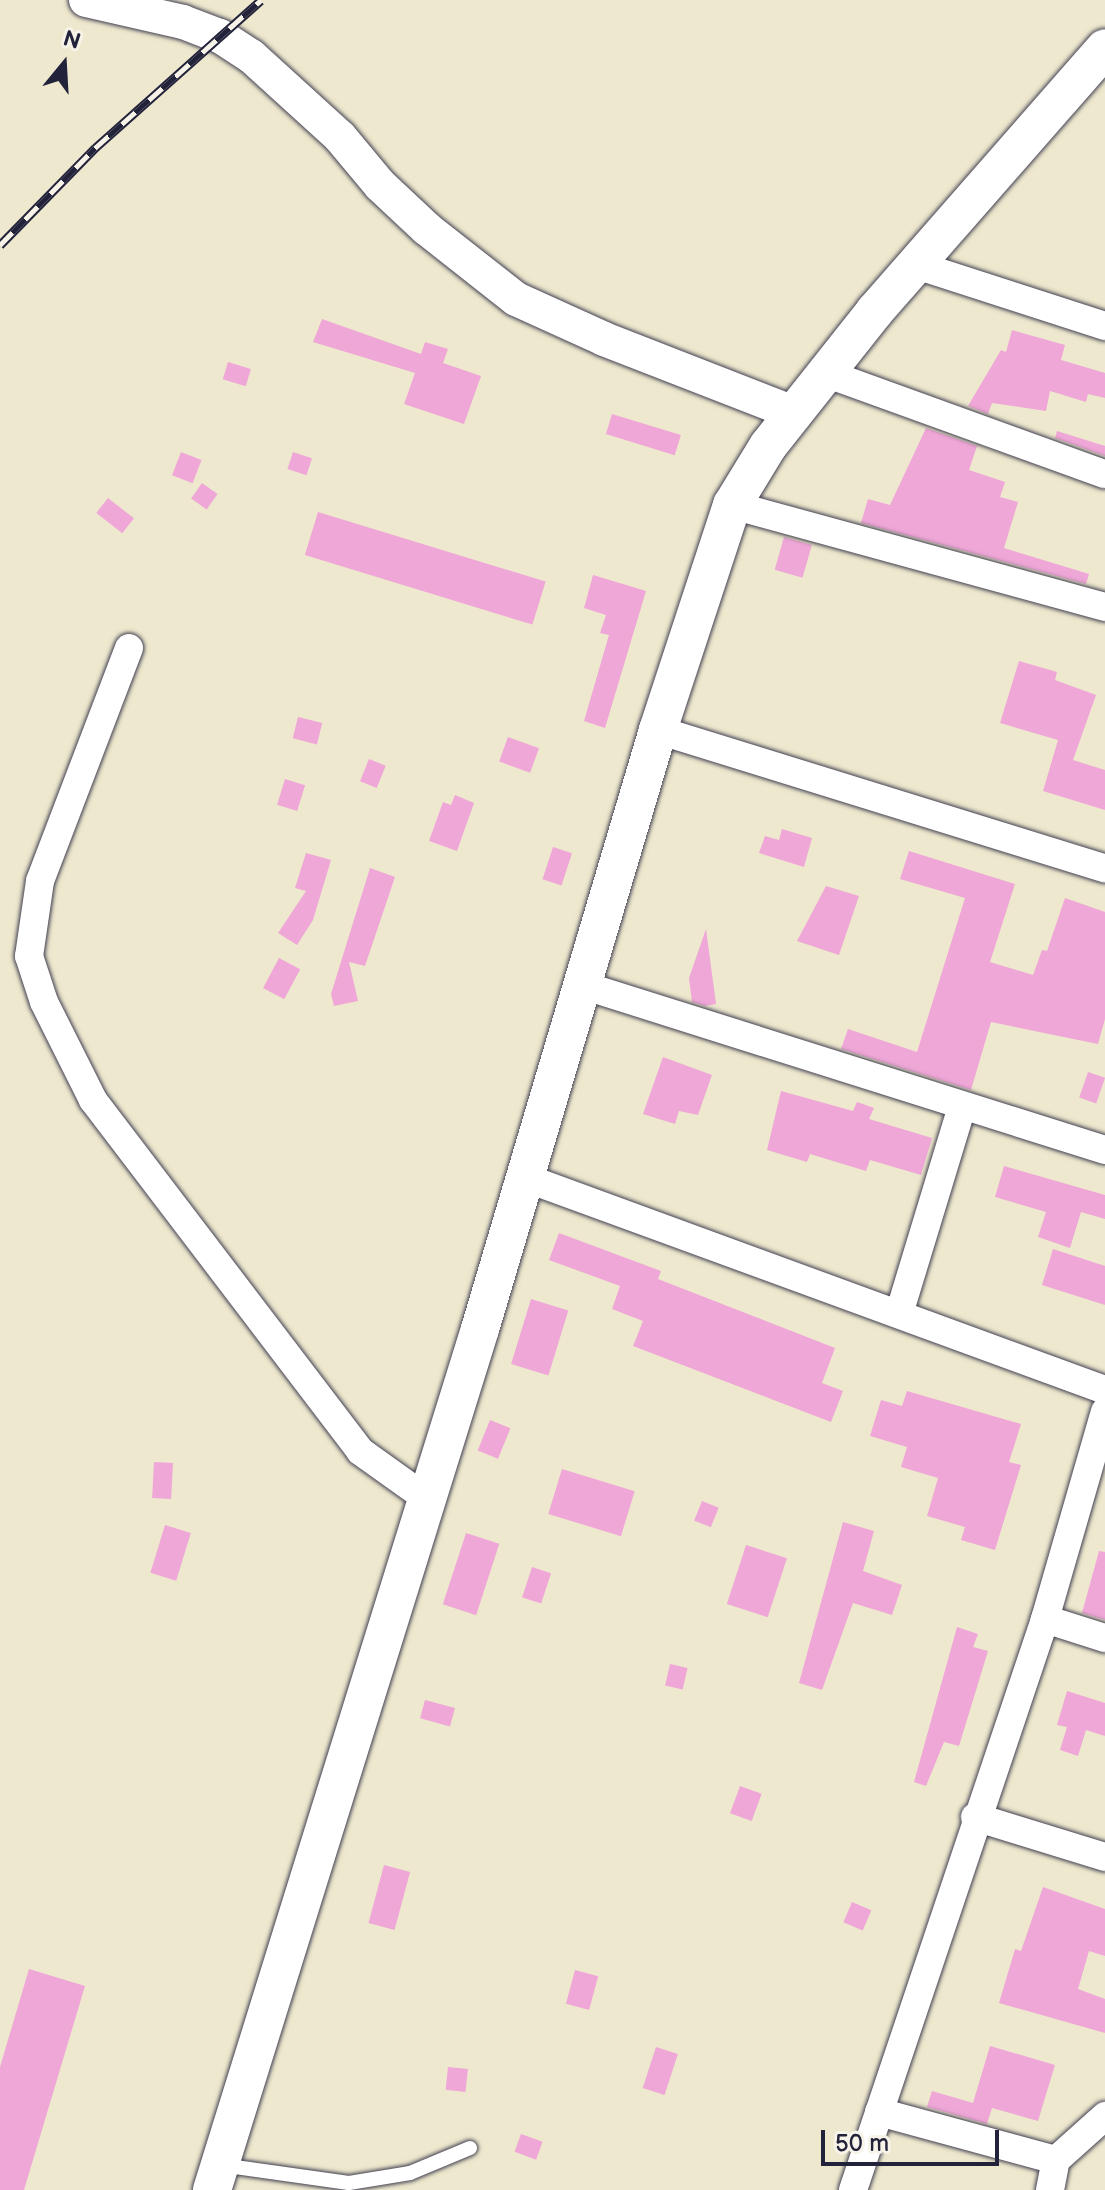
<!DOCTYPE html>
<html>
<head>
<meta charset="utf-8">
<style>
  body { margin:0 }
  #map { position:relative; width:1105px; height:2190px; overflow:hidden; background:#eee8ce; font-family:"Balsamiq Sans",sans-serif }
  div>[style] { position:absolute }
  .building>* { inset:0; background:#efa7d7; transform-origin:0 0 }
  .roads { filter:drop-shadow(0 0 2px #414051) drop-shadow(0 0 2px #414051) }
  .service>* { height:14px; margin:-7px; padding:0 7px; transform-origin:7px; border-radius:7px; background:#fff }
  .minor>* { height:28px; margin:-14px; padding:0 14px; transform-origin:14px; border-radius:14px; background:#fff }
  .tertiary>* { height:34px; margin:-17px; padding:0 17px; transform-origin:17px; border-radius:17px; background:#fff }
  .secondary>* { height:38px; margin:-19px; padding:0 19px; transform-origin:19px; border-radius:19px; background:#fff }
  .rail>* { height:9px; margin-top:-4.5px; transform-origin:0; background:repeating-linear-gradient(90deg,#f7f3e8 0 18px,#22223b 0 36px); box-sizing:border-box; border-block:2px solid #22223b }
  span { translate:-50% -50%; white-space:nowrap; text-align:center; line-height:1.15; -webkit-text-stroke:6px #f7f3e8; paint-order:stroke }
  .north { position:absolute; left:24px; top:24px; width:80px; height:80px; -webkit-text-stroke:6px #f7f3e8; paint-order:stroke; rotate:18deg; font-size:22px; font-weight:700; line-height:32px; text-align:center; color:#22223b }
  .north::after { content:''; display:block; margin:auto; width:28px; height:36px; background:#22223b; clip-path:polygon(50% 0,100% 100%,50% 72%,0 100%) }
  .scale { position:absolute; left:821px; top:2130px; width:178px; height:36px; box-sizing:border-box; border:4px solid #22223b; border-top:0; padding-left:10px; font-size:24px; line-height:28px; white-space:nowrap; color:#22223b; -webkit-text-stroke:6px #f7f3e8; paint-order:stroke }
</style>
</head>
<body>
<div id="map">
  <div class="building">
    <div style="clip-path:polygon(322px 319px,421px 354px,425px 342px,448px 349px,443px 363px,481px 376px,464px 424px,404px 404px,415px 373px,313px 342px)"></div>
    <div style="clip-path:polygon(1012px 330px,1065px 345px,1061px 360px,1105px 373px,1105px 398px,1088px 394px,1086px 402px,1050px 391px,1046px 411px,992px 403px,988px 414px,968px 406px,1001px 350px,1006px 352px)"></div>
    <div style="left:228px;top:362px;width:24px;height:18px;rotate:17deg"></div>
    <div style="left:612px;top:414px;width:72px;height:21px;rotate:17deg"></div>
    <div style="clip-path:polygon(926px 428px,977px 446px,969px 470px,1005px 482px,1000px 497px,1018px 502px,1004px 548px,1089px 574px,1086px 584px,861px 523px,868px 499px,890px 505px)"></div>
    <div style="clip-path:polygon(1057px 431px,1105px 446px,1105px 456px,1055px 438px)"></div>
    <div style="left:181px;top:452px;width:22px;height:25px;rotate:21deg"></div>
    <div style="left:293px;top:452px;width:20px;height:18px;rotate:18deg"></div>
    <div style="left:202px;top:483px;width:19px;height:19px;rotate:35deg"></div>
    <div style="left:108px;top:498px;width:33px;height:19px;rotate:38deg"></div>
    <div style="left:318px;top:512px;width:238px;height:45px;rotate:17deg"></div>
    <div style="left:784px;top:537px;width:29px;height:34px;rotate:16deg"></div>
    <div style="clip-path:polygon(593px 575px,646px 591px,605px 728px,584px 721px,609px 635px,600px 633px,606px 615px,584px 608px)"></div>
    <div style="clip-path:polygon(1019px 661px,1057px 672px,1055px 680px,1096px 695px,1073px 760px,1105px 770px,1105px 810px,1043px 791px,1058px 740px,1000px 723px)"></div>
    <div style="left:298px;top:717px;width:25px;height:22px;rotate:14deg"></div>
    <div style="left:508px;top:737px;width:33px;height:26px;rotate:20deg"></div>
    <div style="left:369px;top:759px;width:18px;height:24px;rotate:22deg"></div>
    <div style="left:285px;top:779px;width:21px;height:27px;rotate:17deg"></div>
    <div style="clip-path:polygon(455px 795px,474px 803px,457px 851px,429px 841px,443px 802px,451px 805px)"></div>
    <div style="clip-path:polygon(782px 829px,812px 838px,804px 867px,759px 853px,765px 836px,779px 840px)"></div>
    <div style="left:553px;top:847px;width:20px;height:34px;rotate:18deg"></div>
    <div style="clip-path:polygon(909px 851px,1015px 884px,990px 962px,1033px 975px,1042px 950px,1047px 951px,1065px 898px,1105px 912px,1105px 1019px,1098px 1044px,991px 1022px,971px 1090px,841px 1049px,848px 1029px,917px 1052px,965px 898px,900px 879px)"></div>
    <div style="clip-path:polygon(306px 853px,331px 860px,313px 920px,297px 945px,278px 933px,306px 891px,295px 888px)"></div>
    <div style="clip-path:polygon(370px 868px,395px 877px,365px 966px,349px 962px,358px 1001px,334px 1006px,331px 994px)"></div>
    <div style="clip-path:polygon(826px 886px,859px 896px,839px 955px,797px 941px)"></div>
    <div style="clip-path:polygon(706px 929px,716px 1004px,705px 1006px,692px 1002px,689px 978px)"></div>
    <div style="left:279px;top:958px;width:24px;height:34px;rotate:28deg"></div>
    <div style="clip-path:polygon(663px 1057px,712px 1075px,698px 1115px,679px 1111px,675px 1124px,643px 1114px)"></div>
    <div style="left:1088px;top:1072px;width:18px;height:27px;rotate:19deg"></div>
    <div style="clip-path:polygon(781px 1091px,853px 1111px,857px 1102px,874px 1108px,869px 1119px,932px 1138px,921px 1175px,870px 1160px,866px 1171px,810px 1154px,807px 1162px,767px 1150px)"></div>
    <div style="clip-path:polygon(1004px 1166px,1105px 1195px,1105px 1219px,1081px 1212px,1070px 1248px,1038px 1237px,1046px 1212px,995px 1197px)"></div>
    <div style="clip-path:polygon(559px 1233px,661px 1271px,658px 1279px,835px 1348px,822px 1383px,843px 1391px,831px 1422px,633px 1346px,643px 1321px,612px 1309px,620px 1286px,549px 1260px)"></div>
    <div style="clip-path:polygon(1053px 1249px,1105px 1266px,1105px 1305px,1042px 1285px)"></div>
    <div style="left:531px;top:1299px;width:39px;height:68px;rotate:17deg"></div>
    <div style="clip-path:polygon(907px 1391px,1021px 1424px,1009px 1462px,1021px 1465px,995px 1550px,961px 1540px,965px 1527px,927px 1516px,938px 1478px,901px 1467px,907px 1447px,870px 1436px,881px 1400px,902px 1406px)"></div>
    <div style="left:490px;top:1420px;width:22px;height:33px;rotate:22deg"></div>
    <div style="left:154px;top:1462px;width:19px;height:36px;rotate:3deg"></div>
    <div style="left:562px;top:1469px;width:76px;height:47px;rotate:17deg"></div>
    <div style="left:702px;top:1501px;width:18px;height:21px;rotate:22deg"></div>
    <div style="clip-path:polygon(843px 1522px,874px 1531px,863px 1571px,902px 1585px,892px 1615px,853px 1603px,822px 1690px,799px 1683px)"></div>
    <div style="left:165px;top:1525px;width:27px;height:50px;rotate:17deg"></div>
    <div style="left:466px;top:1533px;width:35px;height:75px;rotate:18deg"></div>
    <div style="left:746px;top:1545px;width:43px;height:62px;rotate:18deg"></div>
    <div style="clip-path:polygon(1099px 1551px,1105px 1552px,1105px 1620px,1082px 1613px)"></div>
    <div style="left:532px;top:1567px;width:20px;height:32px;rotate:18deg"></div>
    <div style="clip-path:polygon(957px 1627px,978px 1634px,973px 1647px,988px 1651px,959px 1746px,944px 1742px,926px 1786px,914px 1782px)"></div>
    <div style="left:670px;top:1664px;width:18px;height:22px;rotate:13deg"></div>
    <div style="clip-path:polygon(1067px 1691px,1105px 1703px,1105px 1736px,1086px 1730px,1078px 1756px,1060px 1750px,1067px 1727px,1057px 1725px)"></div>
    <div style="left:425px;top:1700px;width:31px;height:19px;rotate:15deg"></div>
    <div style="left:740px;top:1786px;width:23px;height:29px;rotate:20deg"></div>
    <div style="left:384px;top:1865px;width:27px;height:60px;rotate:15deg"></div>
    <div style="clip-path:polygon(1043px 1887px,1105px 1909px,1105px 1956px,1089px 1951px,1078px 1989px,1105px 1999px,1105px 2033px,999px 2003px,1015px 1949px,1021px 1951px)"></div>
    <div style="left:852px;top:1902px;width:21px;height:22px;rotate:23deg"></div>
    <div style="clip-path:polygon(29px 1969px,85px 1986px,24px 2190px,0 2190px,0 2067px)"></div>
    <div style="left:575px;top:1970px;width:24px;height:35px;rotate:15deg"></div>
    <div style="clip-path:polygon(990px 2046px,1055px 2065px,1038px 2121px,992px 2108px,987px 2124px,927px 2107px,932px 2091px,973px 2103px)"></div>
    <div style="left:656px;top:2047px;width:23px;height:43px;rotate:18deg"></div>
    <div style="left:448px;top:2067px;width:20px;height:23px;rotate:6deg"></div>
    <div style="left:521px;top:2134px;width:23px;height:19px;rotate:20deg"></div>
  </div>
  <div class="roads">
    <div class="service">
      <div style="left:221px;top:2165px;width:129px;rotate:8deg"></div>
      <div style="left:349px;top:2183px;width:62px;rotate:-9.3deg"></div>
      <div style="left:410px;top:2173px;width:65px;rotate:-22.6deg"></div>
    </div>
    <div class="minor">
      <div style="left:913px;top:264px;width:202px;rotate:17.9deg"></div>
      <div style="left:828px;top:374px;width:294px;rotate:19.9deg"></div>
      <div style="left:732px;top:505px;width:387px;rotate:15.3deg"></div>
      <div style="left:129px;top:648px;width:249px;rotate:110.9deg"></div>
      <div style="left:40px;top:881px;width:76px;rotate:98.3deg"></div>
      <div style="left:29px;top:956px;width:48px;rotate:71.9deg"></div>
      <div style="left:44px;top:1002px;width:110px;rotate:63.4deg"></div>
      <div style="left:93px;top:1100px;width:441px;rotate:52.7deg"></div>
      <div style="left:360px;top:1451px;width:81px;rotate:35.5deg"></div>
      <div style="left:658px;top:730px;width:468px;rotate:17.2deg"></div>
      <div style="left:582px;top:985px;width:548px;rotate:17.51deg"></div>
      <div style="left:523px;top:1177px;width:620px;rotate:20.1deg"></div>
      <div style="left:899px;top:1314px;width:217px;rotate:-73.1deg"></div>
      <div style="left:1045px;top:1619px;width:63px;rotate:17.6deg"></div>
      <div style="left:975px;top:1817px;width:136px;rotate:17.1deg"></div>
      <div style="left:879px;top:2112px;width:183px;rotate:15.2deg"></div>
      <div style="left:853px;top:2190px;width:602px;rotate:-71.41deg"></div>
      <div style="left:1045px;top:1619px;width:216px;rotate:-73.9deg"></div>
      <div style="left:1050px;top:2190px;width:31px;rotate:-79deg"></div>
      <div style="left:1056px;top:2160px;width:66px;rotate:-41.9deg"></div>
    </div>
    <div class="tertiary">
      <div style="left:86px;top:0;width:99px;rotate:12.8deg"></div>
      <div style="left:183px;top:22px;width:40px;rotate:21deg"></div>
      <div style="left:220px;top:36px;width:37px;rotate:33deg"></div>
      <div style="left:251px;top:56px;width:120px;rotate:42.3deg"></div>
      <div style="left:340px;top:137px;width:62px;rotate:50.2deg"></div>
      <div style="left:380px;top:185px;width:64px;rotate:43.1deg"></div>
      <div style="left:427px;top:229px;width:113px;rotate:38.2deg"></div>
      <div style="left:516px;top:299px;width:97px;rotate:24.4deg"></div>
      <div style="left:604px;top:339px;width:204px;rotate:21.3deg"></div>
    </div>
    <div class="secondary">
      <div style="left:212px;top:2190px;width:902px;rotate:-72.71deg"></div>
      <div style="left:480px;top:1329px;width:625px;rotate:-73.45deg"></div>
      <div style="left:658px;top:730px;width:237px;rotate:-71.8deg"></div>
      <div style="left:732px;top:505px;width:69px;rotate:-58.6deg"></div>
      <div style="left:768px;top:446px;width:172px;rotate:-51.6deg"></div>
      <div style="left:875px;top:311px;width:349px;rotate:-48.8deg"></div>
    </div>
  </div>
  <div class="rail">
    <div style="left:0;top:245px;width:136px;rotate:-45.6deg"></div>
    <div style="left:95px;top:148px;width:222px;rotate:-41.7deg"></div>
  </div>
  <div class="north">N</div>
  <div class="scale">50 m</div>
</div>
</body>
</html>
